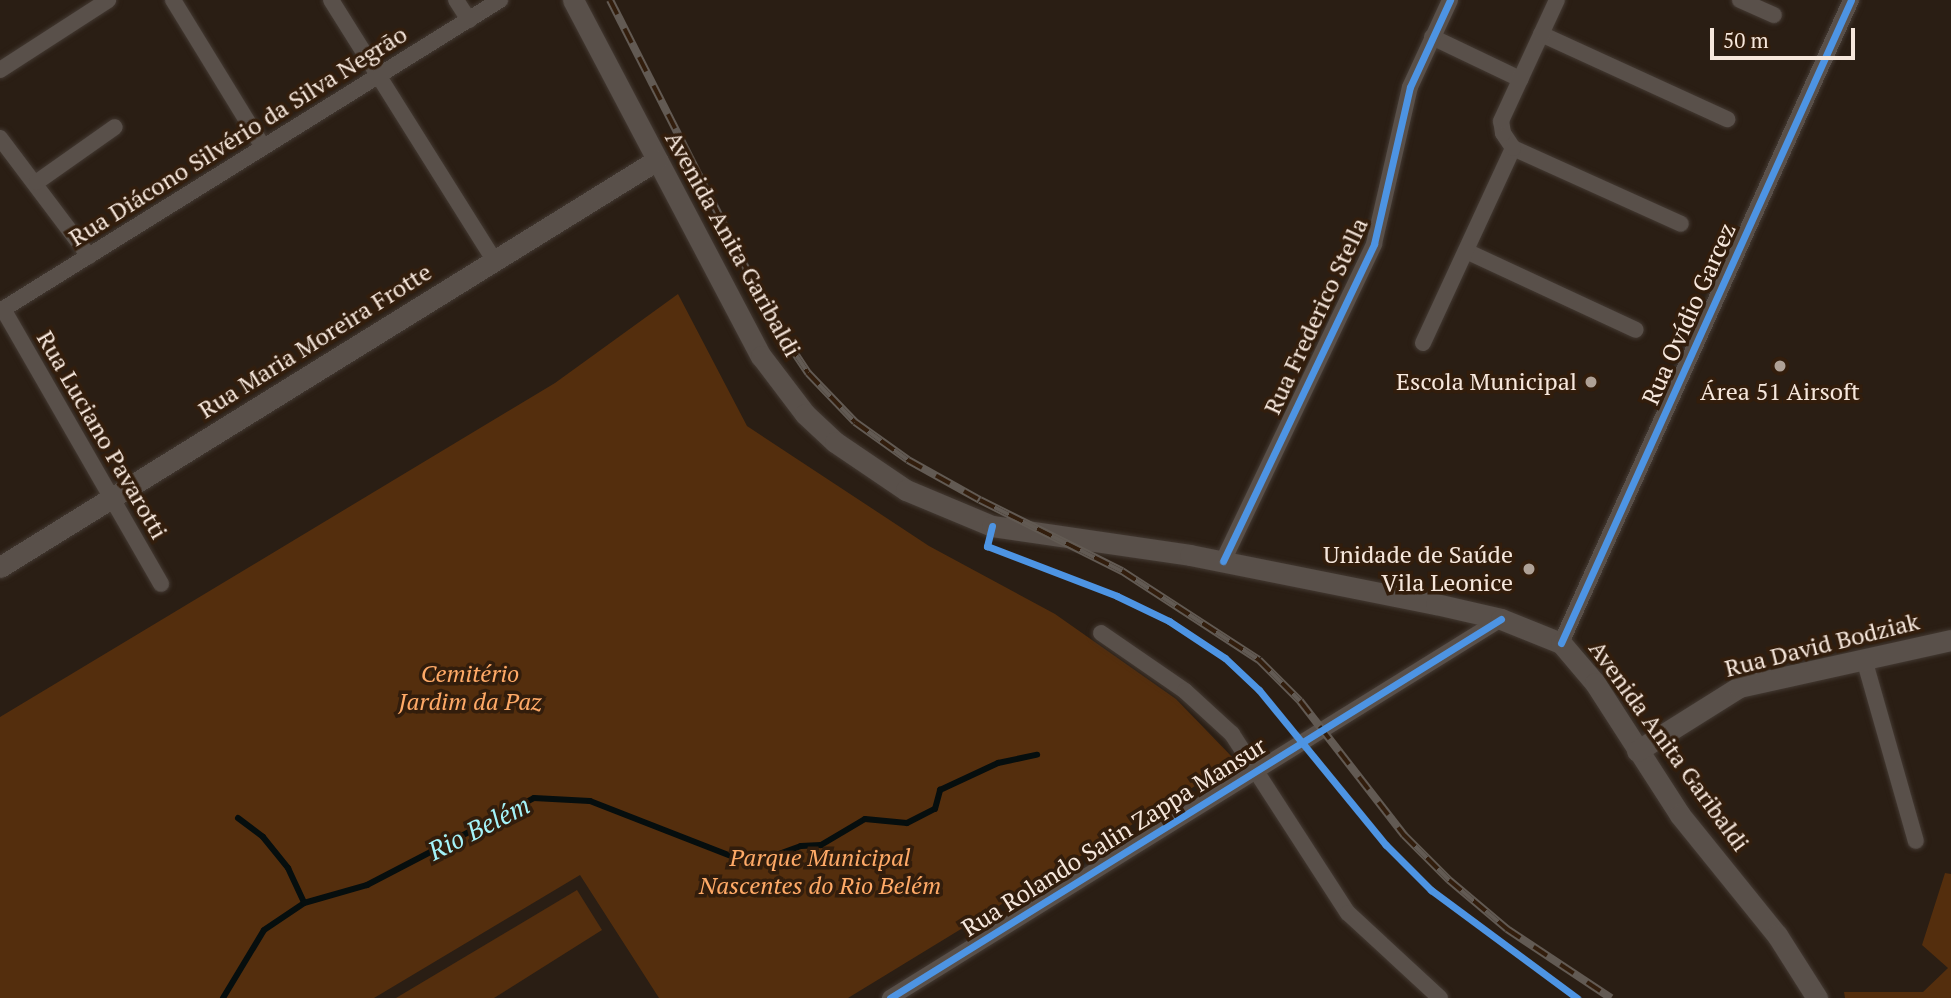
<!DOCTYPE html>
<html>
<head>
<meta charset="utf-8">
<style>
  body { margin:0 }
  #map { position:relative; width:1951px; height:998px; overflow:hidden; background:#2a1e14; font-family:"PT Serif",serif }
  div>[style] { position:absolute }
  .green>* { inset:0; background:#542e0d }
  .stream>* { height:6px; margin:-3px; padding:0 3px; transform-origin:3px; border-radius:3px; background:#060e0e }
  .roads { filter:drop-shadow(0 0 2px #433932) drop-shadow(0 0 2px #433932) }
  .street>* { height:16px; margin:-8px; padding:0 8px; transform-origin:8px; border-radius:8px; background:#59504a }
  .secondary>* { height:21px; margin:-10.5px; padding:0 10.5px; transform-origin:10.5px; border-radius:10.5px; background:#59504a }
  .rail>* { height:8px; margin-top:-4px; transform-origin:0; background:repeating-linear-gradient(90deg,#321d0c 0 16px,#625a53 0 32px); box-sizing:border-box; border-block:2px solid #625a53 }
  .cycleway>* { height:7px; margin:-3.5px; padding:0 3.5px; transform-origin:3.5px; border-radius:3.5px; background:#4d94e3 }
  .dots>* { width:19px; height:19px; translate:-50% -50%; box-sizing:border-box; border:4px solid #321d0c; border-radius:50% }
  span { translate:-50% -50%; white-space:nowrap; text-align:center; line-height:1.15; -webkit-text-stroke:7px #321d0c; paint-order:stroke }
  .street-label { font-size:24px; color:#f6e7dc }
  .poi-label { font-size:24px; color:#f6e7dc }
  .right { translate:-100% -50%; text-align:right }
  .park-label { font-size:24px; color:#ffaa67; font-style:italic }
  .water-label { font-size:26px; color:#a4f3f9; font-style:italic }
  .scale { position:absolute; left:1710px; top:28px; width:145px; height:32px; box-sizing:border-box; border:4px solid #f6e7dc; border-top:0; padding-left:9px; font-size:21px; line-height:24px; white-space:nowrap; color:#f6e7dc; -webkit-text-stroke:5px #321d0c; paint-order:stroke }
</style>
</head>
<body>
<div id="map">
  <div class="green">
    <div style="clip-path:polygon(678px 294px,747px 426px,929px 546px,1055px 614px,1176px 699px,1236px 761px,848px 998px,659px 998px,580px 875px,374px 998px,0 998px,0 717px,555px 383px)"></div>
    <div style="clip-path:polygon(1945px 873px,1951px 874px,1951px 998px,1845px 998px,1844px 992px,1923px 992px,1948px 968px,1922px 945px)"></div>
    <div style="clip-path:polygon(577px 890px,602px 930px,494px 998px,396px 998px)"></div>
  </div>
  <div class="stream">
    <div style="left:238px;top:818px;width:31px;rotate:37deg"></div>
    <div style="left:263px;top:837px;width:40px;rotate:51deg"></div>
    <div style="left:288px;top:868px;width:38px;rotate:65deg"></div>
    <div style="left:223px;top:998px;width:79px;rotate:-58.9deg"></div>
    <div style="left:264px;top:930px;width:48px;rotate:-34deg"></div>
    <div style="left:304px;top:903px;width:66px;rotate:-15.9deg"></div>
    <div style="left:367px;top:885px;width:188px;rotate:-27.5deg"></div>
    <div style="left:534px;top:798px;width:56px;rotate:3.1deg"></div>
    <div style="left:590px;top:801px;width:174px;rotate:21.3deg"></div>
    <div style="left:752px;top:864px;width:52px;rotate:-20.2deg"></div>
    <div style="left:801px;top:846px;width:20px;rotate:-3deg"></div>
    <div style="left:821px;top:845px;width:51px;rotate:-30.6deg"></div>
    <div style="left:865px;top:819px;width:42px;rotate:5.4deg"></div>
    <div style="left:907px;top:823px;width:31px;rotate:-27deg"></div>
    <div style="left:935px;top:809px;width:20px;rotate:-75deg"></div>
    <div style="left:940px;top:790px;width:64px;rotate:-25deg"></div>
    <div style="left:998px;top:763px;width:40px;rotate:-12deg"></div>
  </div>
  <div class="roads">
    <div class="street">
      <div style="left:173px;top:0;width:172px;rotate:58.5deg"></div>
      <div style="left:331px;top:0;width:308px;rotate:57.9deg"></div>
      <div style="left:456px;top:0;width:24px;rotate:57deg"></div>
      <div style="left:1740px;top:0;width:37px;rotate:24deg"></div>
      <div style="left:1541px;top:34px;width:205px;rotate:24.6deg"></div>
      <div style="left:1432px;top:37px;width:98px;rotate:25.5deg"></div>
      <div style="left:0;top:70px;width:129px;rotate:-32.9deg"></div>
      <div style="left:0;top:138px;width:148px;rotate:53deg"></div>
      <div style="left:1513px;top:148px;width:184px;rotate:24.3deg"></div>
      <div style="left:37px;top:182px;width:95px;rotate:-35.2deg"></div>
      <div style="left:1466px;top:251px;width:187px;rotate:24.9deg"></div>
      <div style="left:3px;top:309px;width:317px;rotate:60.1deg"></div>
      <div style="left:0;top:311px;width:589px;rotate:-31.88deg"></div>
      <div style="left:1423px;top:343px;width:215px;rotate:-65.2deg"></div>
      <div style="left:1513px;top:148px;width:18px;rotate:-124deg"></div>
      <div style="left:1503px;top:133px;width:12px;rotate:-99deg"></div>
      <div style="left:1501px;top:121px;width:133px;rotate:-65.2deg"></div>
      <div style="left:1223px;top:561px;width:351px;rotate:-64.5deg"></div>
      <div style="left:1374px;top:244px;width:161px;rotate:-77.1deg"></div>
      <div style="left:1410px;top:87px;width:96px;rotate:-65.3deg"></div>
      <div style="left:1101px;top:633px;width:102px;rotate:34.6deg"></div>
      <div style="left:1185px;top:691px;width:64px;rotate:42.5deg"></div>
      <div style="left:1232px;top:734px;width:213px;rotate:57.1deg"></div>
      <div style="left:1348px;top:913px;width:125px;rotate:42.7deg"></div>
      <div style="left:1561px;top:643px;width:705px;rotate:-65.72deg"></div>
      <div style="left:1864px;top:659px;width:189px;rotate:74.1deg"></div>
      <div style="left:890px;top:998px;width:719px;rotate:-31.81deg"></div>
    </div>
    <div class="secondary">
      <div style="left:573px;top:0;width:403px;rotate:62.2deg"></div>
      <div style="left:761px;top:356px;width:73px;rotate:52.8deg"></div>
      <div style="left:805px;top:414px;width:41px;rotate:43deg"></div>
      <div style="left:835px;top:442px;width:86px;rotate:34.1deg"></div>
      <div style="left:906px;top:490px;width:93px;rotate:22.7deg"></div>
      <div style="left:992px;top:526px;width:200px;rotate:8.3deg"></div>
      <div style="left:1190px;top:555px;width:251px;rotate:11.3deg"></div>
      <div style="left:1436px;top:604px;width:67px;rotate:13deg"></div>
      <div style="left:1501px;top:619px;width:65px;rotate:21.8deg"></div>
      <div style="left:1561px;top:643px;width:52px;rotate:49.6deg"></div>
      <div style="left:1595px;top:683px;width:157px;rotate:57.2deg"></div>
      <div style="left:1680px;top:815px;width:154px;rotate:51.1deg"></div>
      <div style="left:1777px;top:935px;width:75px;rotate:57.6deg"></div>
      <div style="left:0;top:567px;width:773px;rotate:-31.78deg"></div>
      <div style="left:1637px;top:751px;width:120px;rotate:-32.1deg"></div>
      <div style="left:1739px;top:687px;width:217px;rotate:-12.5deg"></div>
    </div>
  </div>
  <div class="rail">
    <div style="left:610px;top:0;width:354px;rotate:63.1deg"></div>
    <div style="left:770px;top:316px;width:69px;rotate:56.3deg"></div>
    <div style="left:808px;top:373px;width:68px;rotate:46.2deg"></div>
    <div style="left:855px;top:422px;width:65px;rotate:35.6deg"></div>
    <div style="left:908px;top:460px;width:82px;rotate:29.1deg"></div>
    <div style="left:980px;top:500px;width:159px;rotate:26.6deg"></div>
    <div style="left:1122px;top:571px;width:163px;rotate:33deg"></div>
    <div style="left:1259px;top:660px;width:58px;rotate:45deg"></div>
    <div style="left:1300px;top:701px;width:170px;rotate:52.2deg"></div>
    <div style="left:1404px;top:835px;width:64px;rotate:45deg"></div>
    <div style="left:1449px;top:880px;width:76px;rotate:40.2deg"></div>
    <div style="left:1507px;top:929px;width:125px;rotate:33.6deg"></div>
  </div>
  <div class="cycleway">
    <div style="left:992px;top:526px;width:21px;rotate:104deg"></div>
    <div style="left:987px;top:546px;width:139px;rotate:21deg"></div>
    <div style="left:1117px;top:596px;width:58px;rotate:25.7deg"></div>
    <div style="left:1169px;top:621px;width:67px;rotate:33.5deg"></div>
    <div style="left:1225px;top:658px;width:47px;rotate:43.3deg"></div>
    <div style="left:1259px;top:690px;width:200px;rotate:50.7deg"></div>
    <div style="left:1386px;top:845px;width:64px;rotate:45deg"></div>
    <div style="left:1431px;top:890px;width:182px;rotate:36.5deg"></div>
    <div style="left:1223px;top:561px;width:351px;rotate:-64.5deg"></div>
    <div style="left:1374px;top:244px;width:161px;rotate:-77.1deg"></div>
    <div style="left:1410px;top:87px;width:96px;rotate:-65.3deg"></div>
    <div style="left:1561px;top:643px;width:705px;rotate:-65.72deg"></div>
    <div style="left:890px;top:998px;width:719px;rotate:-31.81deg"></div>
  </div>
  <div class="dots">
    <div style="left:1780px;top:366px;background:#afa196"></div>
    <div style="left:1591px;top:382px;background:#afa196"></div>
    <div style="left:1529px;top:569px;background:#afa196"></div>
  </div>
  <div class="street-label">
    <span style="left:238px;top:136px;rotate:-32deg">Rua Diácono Silvério da Silva Negrão</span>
    <span style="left:733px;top:244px;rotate:61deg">Avenida Anita Garibaldi</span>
    <span style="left:1689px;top:314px;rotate:-66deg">Rua Ovídio Garcez</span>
    <span style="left:1316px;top:316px;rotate:-65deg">Rua Frederico Stella</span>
    <span style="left:315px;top:341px;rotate:-32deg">Rua Maria Moreira Frotte</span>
    <span style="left:102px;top:435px;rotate:60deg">Rua Luciano Pavarotti</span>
    <span style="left:1822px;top:645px;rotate:-14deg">Rua David Bodziak</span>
    <span style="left:1669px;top:746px;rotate:54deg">Avenida Anita Garibaldi</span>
    <span style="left:1114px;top:837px;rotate:-32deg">Rua Rolando Salin Zappa Mansur</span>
  </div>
  <div class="poi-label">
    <span class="right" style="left:1577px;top:382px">Escola Municipal</span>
    <span style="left:1780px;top:392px">Área 51 Airsoft</span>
    <span class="right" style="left:1513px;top:569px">Unidade de Saúde<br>Vila Leonice</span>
  </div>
  <div class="park-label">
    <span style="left:470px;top:688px">Cemitério<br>Jardim da Paz</span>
    <span style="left:820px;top:872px">Parque Municipal<br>Nascentes do Rio Belém</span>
  </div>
  <div class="water-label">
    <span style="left:479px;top:828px;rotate:-27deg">Rio Belém</span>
  </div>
  <div class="scale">50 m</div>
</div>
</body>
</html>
